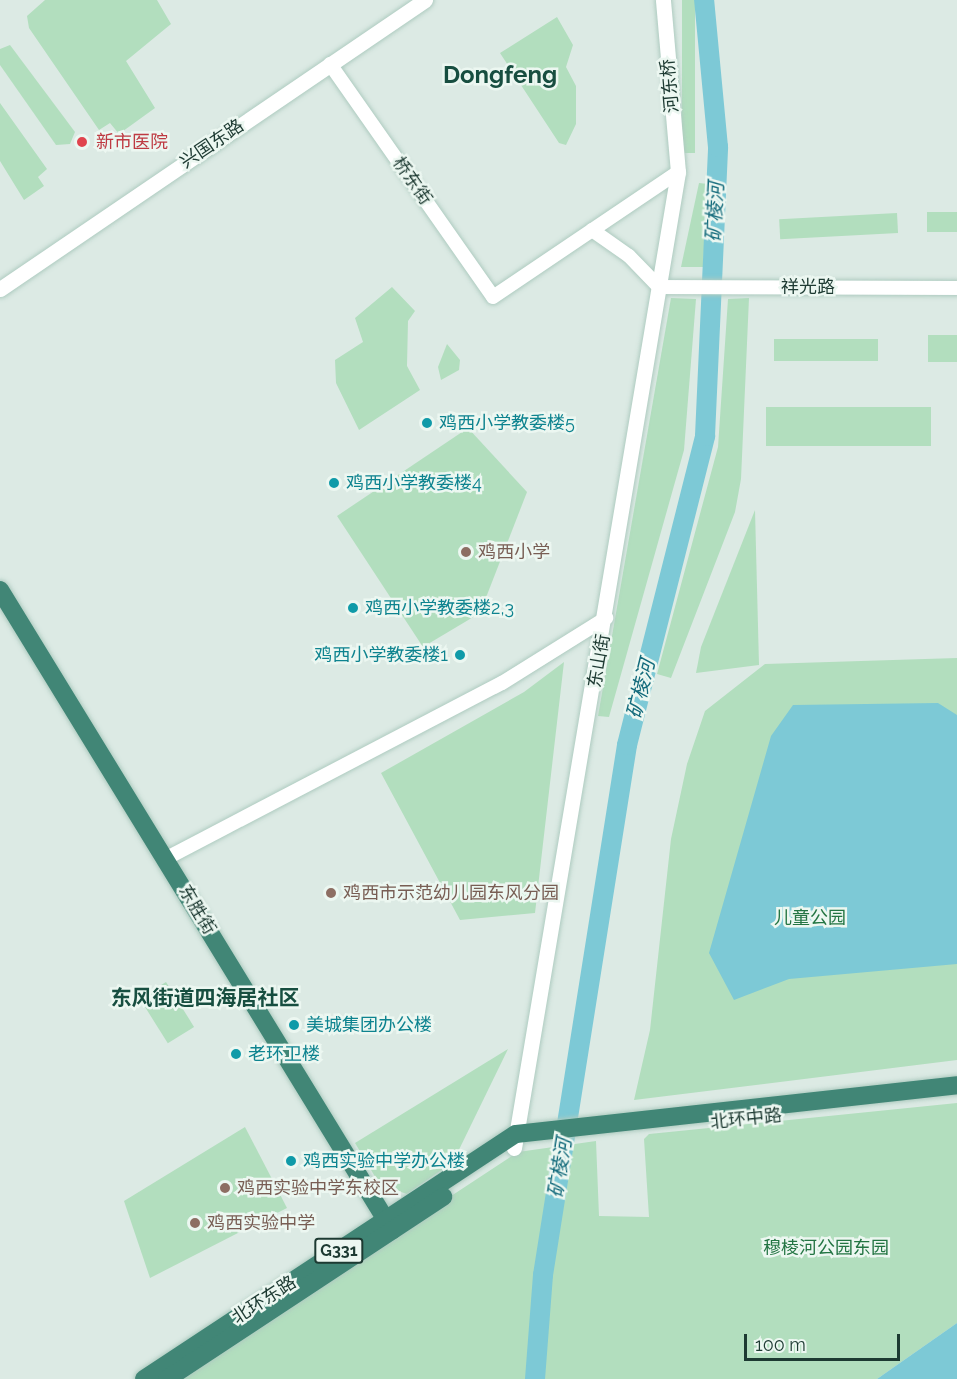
<!DOCTYPE html>
<html>
<head>
<meta charset="utf-8">
<style>
  body { margin:0 }
  #map { position:relative; width:957px; height:1379px; overflow:hidden; background:#dceae4; font-family:Raleway,"Noto Sans SC",sans-serif }
  div>[style] { position:absolute }
  .green>* { inset:0; background:#b2debe; transform-origin:0 0 }
  .water>* { inset:0; background:#7dc9d6 }
  .river>* { height:20px; margin:-10px; padding:0 10px; transform-origin:10px; border-radius:10px; background:#7dc9d6 }
  .roads { filter:drop-shadow(0 0 2px #aecbc0) drop-shadow(0 0 2px #aecbc0) }
  .tertiary>* { height:14px; margin:-7px; padding:0 7px; transform-origin:7px; border-radius:7px; background:#fff }
  .secondary>* { height:15px; margin:-7.5px; padding:0 7.5px; transform-origin:7.5px; border-radius:7.5px; background:#fff }
  .trunk>* { height:18px; margin:-9px; padding:0 9px; transform-origin:9px; border-radius:9px; background:#418676 }
  .dots>* { width:16px; height:16px; translate:-50% -50%; box-sizing:border-box; border:3px solid #ecf7f1; border-radius:50% }
  span { translate:-50% -50%; white-space:nowrap; text-align:center; line-height:1.15; -webkit-text-stroke:5px #ecf7f1; paint-order:stroke }
  .shield-label span { padding:2px 4px; background:#ecf7f1; border:2px solid; border-radius:4px; -webkit-text-stroke-width:0 }
  .shield-label { font-size:16px; color:#1d3a32; font-weight:700 }
  .street-label { font-size:18px; color:#1d3a32 }
  .health-label { font-size:18px; color:#be3a42 }
  .left { translate:0 -50%; text-align:left }
  .culture-label { font-size:18px; color:#0d838f }
  .right { translate:-100% -50%; text-align:right }
  .education-label { font-size:18px; color:#785e54 }
  .park-label { font-size:18px; color:#237543 }
  .water-label { font-size:20px; color:#126a7b; font-style:italic }
  .quarter-label { font-size:21px; color:#174e40; font-weight:700 }
  .district-label { font-size:24px; color:#174e40; font-weight:700 }
  .scale { position:absolute; left:744px; top:1334px; width:156px; height:27px; box-sizing:border-box; border:3px solid #1d3a32; border-top:0; padding-left:8px; font-size:18px; line-height:21px; white-space:nowrap; color:#1d3a32; -webkit-text-stroke:4px #ecf7f1; paint-order:stroke }
</style>
</head>
<body>
<div id="map">
  <div class="green">
    <div style="clip-path:polygon(45px 0,157px 0,171px 24px,126px 61px,155px 108px,119px 134px,110px 123px,99px 130px,29px 28px,27px 16px)"></div>
    <div style="left:682px;top:0;width:13px;height:153px"></div>
    <div style="clip-path:polygon(557px 17px,573px 45px,566px 67px,576px 86px,576px 124px,566px 145px,559px 143px,500px 53px)"></div>
    <div style="clip-path:polygon(10px 45px,75px 132px,70px 144px,56px 145px,0 65px,0 49px)"></div>
    <div style="clip-path:polygon(0 103px,47px 169px,38px 177px,44px 186px,24px 200px,0 161px)"></div>
    <div style="clip-path:polygon(699px 183px,708px 184px,703px 267px,681px 267px)"></div>
    <div style="left:927px;top:212px;width:30px;height:20px"></div>
    <div style="left:897px;top:213px;width:20px;height:118px;rotate:87deg"></div>
    <div style="clip-path:polygon(392px 287px,415px 311px,408px 321px,407px 366px,420px 390px,359px 430px,336px 383px,335px 360px,363px 342px,355px 318px)"></div>
    <div style="clip-path:polygon(671px 298px,696px 299px,684px 450px,609px 717px,598px 716px)"></div>
    <div style="clip-path:polygon(749px 298px,741px 479px,735px 512px,671px 678px,657px 674px,718px 447px,728px 299px)"></div>
    <div style="left:957px;top:335px;width:27px;height:29px;rotate:90deg"></div>
    <div style="left:878px;top:339px;width:22px;height:104px;rotate:90deg"></div>
    <div style="clip-path:polygon(447px 344px,460px 360px,459px 370px,441px 380px,438px 367px)"></div>
    <div style="left:766px;top:407px;width:165px;height:39px"></div>
    <div style="clip-path:polygon(468px 428px,527px 492px,480px 613px,423px 647px,337px 516px)"></div>
    <div style="clip-path:polygon(755px 510px,759px 665px,696px 673px,701px 647px)"></div>
    <div style="clip-path:polygon(957px 658px,957px 1060px,634px 1100px,650px 1030px,671px 839px,687px 764px,705px 711px,765px 664px)"></div>
    <div style="clip-path:polygon(564px 662px,535px 913px,460px 920px,381px 773px,524px 692px)"></div>
    <div style="left:166px;top:982px;width:53px;height:31px;rotate:58deg"></div>
    <div style="clip-path:polygon(508px 1049px,453px 1162px,407px 1194px,380px 1185px,355px 1143px)"></div>
    <div style="clip-path:polygon(957px 1103px,957px 1323px,877px 1379px,173px 1379px,518px 1152px,596px 1141px,599px 1216px,649px 1217px,644px 1139px,649px 1134px)"></div>
    <div style="clip-path:polygon(245px 1127px,287px 1208px,150px 1278px,124px 1201px)"></div>
  </div>
  <div class="water">
    <div style="clip-path:polygon(938px 703px,957px 715px,957px 964px,789px 979px,734px 1000px,709px 953px,771px 736px,793px 705px)"></div>
    <div style="clip-path:polygon(957px 1323px,957px 1379px,877px 1379px)"></div>
  </div>
  <div class="river">
    <div style="left:535px;top:1379px;width:104px;rotate:-85.6deg"></div>
    <div style="left:543px;top:1275px;width:537px;rotate:-80.99deg"></div>
    <div style="left:627px;top:745px;width:319px;rotate:-75.8deg"></div>
    <div style="left:705px;top:436px;width:289px;rotate:-87.4deg"></div>
    <div style="left:718px;top:147px;width:148px;rotate:-95.4deg"></div>
  </div>
  <div class="roads">
    <div class="tertiary">
      <div style="left:330px;top:64px;width:284px;rotate:55deg"></div>
      <div style="left:493px;top:297px;width:223px;rotate:-34deg"></div>
      <div style="left:592px;top:230px;width:45px;rotate:35.1deg"></div>
      <div style="left:629px;top:256px;width:43px;rotate:45.9deg"></div>
      <div style="left:659px;top:287px;width:298px;rotate:0.2deg"></div>
      <div style="left:165px;top:859px;width:380px;rotate:-27.6deg"></div>
      <div style="left:502px;top:683px;width:123px;rotate:-32deg"></div>
    </div>
    <div class="secondary">
      <div style="left:0;top:289px;width:514px;rotate:-34.22deg"></div>
      <div style="left:514px;top:1148px;width:990px;rotate:-80.46deg"></div>
      <div style="left:678px;top:172px;width:173px;rotate:-95deg"></div>
    </div>
    <div class="trunk">
      <div style="left:0;top:590px;width:751px;rotate:58.51deg"></div>
      <div style="left:144px;top:1379px;width:445px;rotate:-33.4deg"></div>
      <div style="left:516px;top:1134px;width:444px;rotate:-6.3deg"></div>
      <div style="left:167px;top:1379px;width:331px;rotate:-33.4deg"></div>
    </div>
  </div>
  <div class="dots">
    <div style="left:82px;top:142px;background:#e0444e"></div>
    <div style="left:427px;top:423px;background:#0f9aa8"></div>
    <div style="left:334px;top:483px;background:#0f9aa8"></div>
    <div style="left:466px;top:552px;background:#8d6e63"></div>
    <div style="left:353px;top:608px;background:#0f9aa8"></div>
    <div style="left:460px;top:655px;background:#0f9aa8"></div>
    <div style="left:331px;top:893px;background:#8d6e63"></div>
    <div style="left:294px;top:1025px;background:#0f9aa8"></div>
    <div style="left:236px;top:1054px;background:#0f9aa8"></div>
    <div style="left:291px;top:1161px;background:#0f9aa8"></div>
    <div style="left:225px;top:1188px;background:#8d6e63"></div>
    <div style="left:195px;top:1223px;background:#8d6e63"></div>
  </div>
  <div class="shield-label">
    <span style="left:339px;top:1251px">G331</span>
  </div>
  <div class="street-label">
    <span style="left:670px;top:86px;rotate:-95deg">河东桥</span>
    <span style="left:212px;top:144px;rotate:-34deg">兴国东路</span>
    <span style="left:412px;top:181px;rotate:55deg">桥东街</span>
    <span style="left:808px;top:287px">祥光路</span>
    <span style="left:599px;top:661px;rotate:-80deg">东山街</span>
    <span style="left:197px;top:910px;rotate:59deg">东胜街</span>
    <span style="left:746px;top:1119px;rotate:-6deg">北环中路</span>
    <span style="left:264px;top:1300px;rotate:-33deg">北环东路</span>
  </div>
  <div class="health-label">
    <span class="left" style="left:96px;top:142px">新市医院</span>
  </div>
  <div class="culture-label">
    <span class="left" style="left:439px;top:423px">鸡西小学教委楼5</span>
    <span class="left" style="left:346px;top:483px">鸡西小学教委楼4</span>
    <span class="left" style="left:365px;top:608px">鸡西小学教委楼2,3</span>
    <span class="right" style="left:448px;top:655px">鸡西小学教委楼1</span>
    <span class="left" style="left:306px;top:1025px">美城集团办公楼</span>
    <span class="left" style="left:248px;top:1054px">老环卫楼</span>
    <span class="left" style="left:303px;top:1161px">鸡西实验中学办公楼</span>
  </div>
  <div class="education-label">
    <span class="left" style="left:478px;top:552px">鸡西小学</span>
    <span class="left" style="left:343px;top:893px">鸡西市示范幼儿园东风分园</span>
    <span class="left" style="left:237px;top:1188px">鸡西实验中学东校区</span>
    <span class="left" style="left:207px;top:1223px">鸡西实验中学</span>
  </div>
  <div class="park-label">
    <span style="left:810px;top:918px">儿童公园</span>
    <span style="left:826px;top:1248px">穆棱河公园东园</span>
  </div>
  <div class="water-label">
    <span style="left:715px;top:212px;rotate:-87deg">矿棱河</span>
    <span style="left:641px;top:689px;rotate:-76deg">矿棱河</span>
    <span style="left:560px;top:1168px;rotate:-81deg">矿棱河</span>
  </div>
  <div class="quarter-label">
    <span style="left:205px;top:998px">东风街道四海居社区</span>
  </div>
  <div class="district-label">
    <span style="left:500px;top:75px">Dongfeng</span>
  </div>
  <div class="scale">100 m</div>
</div>
</body>
</html>
